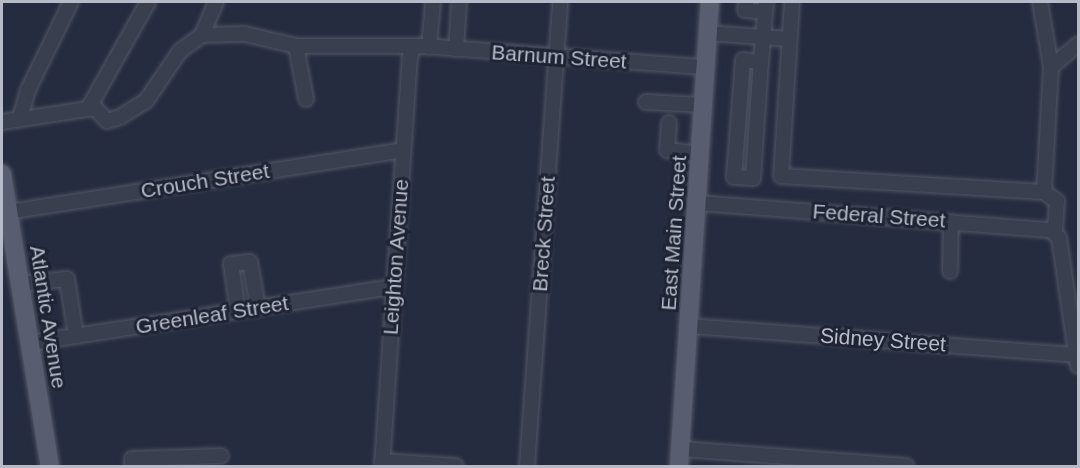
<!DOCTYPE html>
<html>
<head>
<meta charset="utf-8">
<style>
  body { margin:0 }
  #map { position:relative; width:1080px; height:468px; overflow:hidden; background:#262c3f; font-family:Arial,sans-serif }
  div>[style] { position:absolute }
  .roads { filter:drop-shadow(0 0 2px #525766) drop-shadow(0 0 2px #525766) }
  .minor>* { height:14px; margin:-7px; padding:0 7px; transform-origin:7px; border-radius:7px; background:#3a3f4f }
  .major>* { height:18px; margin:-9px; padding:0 9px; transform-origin:9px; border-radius:9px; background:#585e6f }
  span { translate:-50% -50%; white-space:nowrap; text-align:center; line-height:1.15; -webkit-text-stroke:6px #1f2434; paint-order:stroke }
  .street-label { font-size:21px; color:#b7bbc9 }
  .frame { position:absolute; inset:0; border:3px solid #b7bbc9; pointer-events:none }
</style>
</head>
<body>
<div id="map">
  <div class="roads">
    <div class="minor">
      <div style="left:746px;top:2px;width:8px;rotate:97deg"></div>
      <div style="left:745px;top:10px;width:20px;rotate:6deg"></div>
      <div style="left:792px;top:2px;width:174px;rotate:93.6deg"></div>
      <div style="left:781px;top:176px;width:263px;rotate:3.5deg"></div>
      <div style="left:1044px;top:192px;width:125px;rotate:-86.8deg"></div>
      <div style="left:1051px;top:67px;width:66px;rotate:-99.6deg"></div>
      <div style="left:708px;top:33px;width:81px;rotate:4.2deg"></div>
      <div style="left:202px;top:35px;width:36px;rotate:-67deg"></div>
      <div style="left:296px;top:46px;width:54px;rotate:79.3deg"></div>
      <div style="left:429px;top:47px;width:45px;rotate:-84.9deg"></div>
      <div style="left:456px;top:49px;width:47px;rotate:-86.3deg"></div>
      <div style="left:761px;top:62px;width:18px;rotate:-174deg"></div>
      <div style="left:743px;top:60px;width:117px;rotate:94.4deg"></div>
      <div style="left:734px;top:177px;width:19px;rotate:3deg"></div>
      <div style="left:753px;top:178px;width:116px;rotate:-86.1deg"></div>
      <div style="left:761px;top:62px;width:60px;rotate:-85.2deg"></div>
      <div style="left:1051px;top:67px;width:35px;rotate:-40deg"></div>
      <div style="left:646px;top:102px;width:57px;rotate:3deg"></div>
      <div style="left:88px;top:109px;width:123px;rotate:-60.7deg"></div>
      <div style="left:20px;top:118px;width:29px;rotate:-74deg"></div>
      <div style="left:28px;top:90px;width:98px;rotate:-64deg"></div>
      <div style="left:2px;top:122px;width:94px;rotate:-8.6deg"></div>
      <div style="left:95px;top:108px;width:18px;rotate:47deg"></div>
      <div style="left:107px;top:121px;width:14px;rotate:-17deg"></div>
      <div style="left:120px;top:117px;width:31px;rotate:-32deg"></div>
      <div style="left:146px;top:101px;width:60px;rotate:-55.8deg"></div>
      <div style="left:180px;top:51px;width:27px;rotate:-36deg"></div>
      <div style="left:202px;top:35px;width:43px;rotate:-1.3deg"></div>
      <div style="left:245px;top:34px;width:52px;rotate:13.2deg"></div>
      <div style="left:296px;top:46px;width:127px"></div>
      <div style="left:423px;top:46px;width:283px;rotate:4.3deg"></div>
      <div style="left:669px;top:123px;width:27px;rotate:94deg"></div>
      <div style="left:667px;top:150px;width:35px;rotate:7deg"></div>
      <div style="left:1044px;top:192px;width:16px;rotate:35deg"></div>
      <div style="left:1057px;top:201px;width:31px;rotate:94deg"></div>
      <div style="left:698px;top:203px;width:354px;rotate:4.4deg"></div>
      <div style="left:1051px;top:230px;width:11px;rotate:45deg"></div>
      <div style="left:1059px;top:238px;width:129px;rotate:81.6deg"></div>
      <div style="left:8px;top:212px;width:400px;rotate:-8.9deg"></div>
      <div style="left:950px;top:271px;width:49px;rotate:-88.8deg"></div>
      <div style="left:20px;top:284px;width:47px;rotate:-6.1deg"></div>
      <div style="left:67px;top:279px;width:58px;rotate:81deg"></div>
      <div style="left:238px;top:311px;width:48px;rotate:-98.5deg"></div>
      <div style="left:231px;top:264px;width:19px;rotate:-6deg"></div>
      <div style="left:250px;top:262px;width:47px;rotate:80.1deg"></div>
      <div style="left:690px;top:326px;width:388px;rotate:4.3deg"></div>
      <div style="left:30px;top:343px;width:367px;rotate:-8.8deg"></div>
      <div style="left:681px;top:449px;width:226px;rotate:4.3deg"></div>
      <div style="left:382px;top:461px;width:74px;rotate:3.9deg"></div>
      <div style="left:132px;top:466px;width:7px;rotate:-90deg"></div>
      <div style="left:132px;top:459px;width:89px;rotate:-1.9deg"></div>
      <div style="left:382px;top:466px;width:410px;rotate:-86.1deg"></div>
      <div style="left:410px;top:57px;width:9px;rotate:-69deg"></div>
      <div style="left:527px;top:466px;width:465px;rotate:-85.9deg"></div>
    </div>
    <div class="major">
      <div style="left:2px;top:174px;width:296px;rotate:80.7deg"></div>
      <div style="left:679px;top:466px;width:465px;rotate:-86.2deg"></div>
    </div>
  </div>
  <div class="street-label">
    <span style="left:559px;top:57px;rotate:4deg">Barnum Street</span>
    <span style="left:205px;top:181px;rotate:-9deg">Crouch Street</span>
    <span style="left:879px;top:216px;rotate:4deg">Federal Street</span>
    <span style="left:674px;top:233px;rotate:-86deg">East Main Street</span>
    <span style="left:544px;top:234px;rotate:-86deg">Breck Street</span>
    <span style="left:396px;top:257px;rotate:-86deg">Leighton Avenue</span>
    <span style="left:212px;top:315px;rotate:-9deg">Greenleaf Street</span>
    <span style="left:48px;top:317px;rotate:81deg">Atlantic Avenue</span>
    <span style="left:883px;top:340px;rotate:4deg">Sidney Street</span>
  </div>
  <div class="frame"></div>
</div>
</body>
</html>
